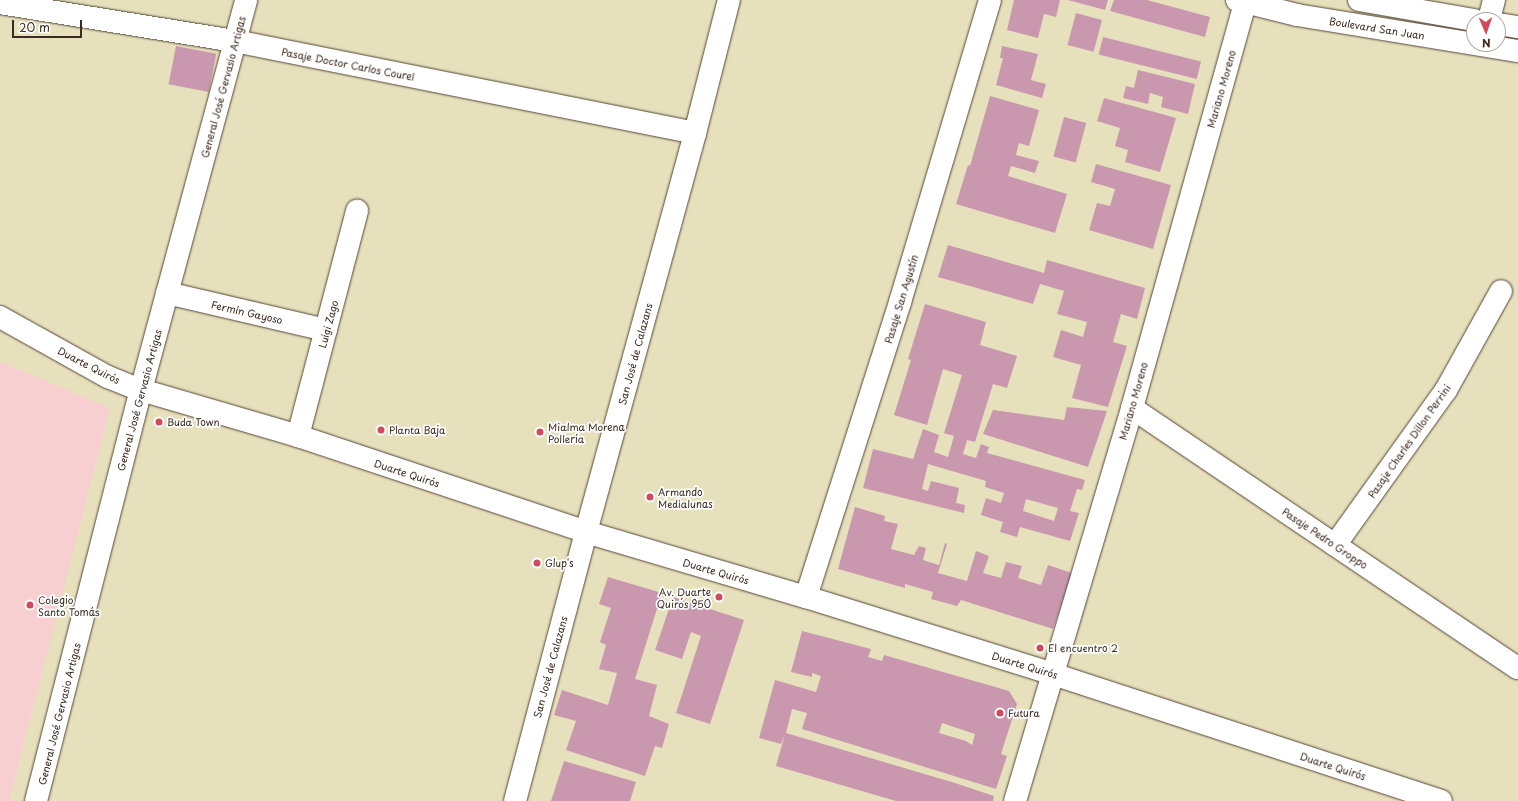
<!DOCTYPE html>
<html>
<head>
<meta charset="utf-8">
<style>
  body { margin:0 }
  #map { position:relative; width:1518px; height:801px; overflow:hidden; background:#e7e0bc; font-family:"Playpen Sans",sans-serif }
  div>[style] { position:absolute }
  .built>* { inset:0; background:#f7cfd1 }
  .building>* { inset:0; background:#c998af; transform-origin:0 0 }
  .roads { filter:drop-shadow(0 0 1px #554536) drop-shadow(0 0 1px #554536) }
  .minor>* { height:22px; margin:-11px; padding:0 11px; transform-origin:11px; border-radius:11px; background:#fff }
  .major>* { height:22px; margin:-11px; padding:0 11px; transform-origin:11px; border-radius:11px; background:#fff }
  .dots>* { width:11px; height:11px; translate:-50% -50%; box-sizing:border-box; border:2px solid #fff; border-radius:50% }
  span { translate:-50% -50%; white-space:nowrap; text-align:center; line-height:1.15; -webkit-text-stroke:3.5px #fff; paint-order:stroke }
  .street-label { font-size:10px; color:#3b2a1e }
  .poi-label { font-size:10px; color:#3b2a1e }
  .left { translate:0 -50%; text-align:left }
  .right { translate:-100% -50%; text-align:right }
  .north { position:absolute; left:1466px; top:12px; width:40px; height:40px; box-sizing:border-box; background:#fff; border:1px solid #b1aaa5; border-radius:50%; rotate:178deg; font-size:11px; font-weight:700; line-height:16px; text-align:center; color:#3b2a1e }
  .north::after { content:''; display:block; margin:auto; width:14px; height:18px; background:#d1495b; clip-path:polygon(50% 0,100% 100%,50% 72%,0 100%) }
  .scale { position:absolute; left:12px; top:20px; width:70px; height:18px; box-sizing:border-box; border:2px solid #3b2a1e; border-top:0; padding-left:5px; font-size:12px; line-height:14px; white-space:nowrap; color:#3b2a1e; -webkit-text-stroke:3px #fff; paint-order:stroke }
</style>
</head>
<body>
<div id="map">
  <div class="built">
    <div style="clip-path:polygon(0 362px,110px 408px,9px 801px,0 801px)"></div>
  </div>
  <div class="building">
    <div style="clip-path:polygon(1014px 0,1060px 0,1056px 17px,1044px 14px,1038px 38px,1007px 30px)"></div>
    <div style="clip-path:polygon(1068px 0,1108px 0,1105px 10px)"></div>
    <div style="clip-path:polygon(1114px 0,1147px 0,1210px 17px,1205px 37px,1110px 11px)"></div>
    <div style="left:1076px;top:13px;width:27px;height:33px;rotate:15deg"></div>
    <div style="left:1103px;top:37px;width:101px;height:18px;rotate:14deg"></div>
    <div style="left:176px;top:46px;width:41px;height:39px;rotate:11deg"></div>
    <div style="clip-path:polygon(1002px 46px,1038px 54px,1031px 80px,1046px 84px,1042px 98px,996px 85px,1003px 58px,1000px 58px)"></div>
    <div style="clip-path:polygon(1138px 70px,1195px 84px,1188px 114px,1161px 107px,1163px 97px,1150px 93px,1148px 104px,1123px 98px,1126px 86px,1134px 88px)"></div>
    <div style="clip-path:polygon(990px 96px,1039px 110px,1029px 146px,1019px 143px,1016px 155px,1039px 161px,1035px 173px,1011px 166px,1008px 176px,1067px 194px,1055px 233px,956px 204px,968px 165px,970px 166px)"></div>
    <div style="clip-path:polygon(1104px 98px,1176px 118px,1160px 172px,1125px 162px,1128px 150px,1115px 146px,1120px 128px,1097px 121px)"></div>
    <div style="left:1064px;top:117px;width:23px;height:41px;rotate:15deg"></div>
    <div style="clip-path:polygon(1096px 164px,1171px 185px,1153px 249px,1089px 230px,1097px 203px,1110px 206px,1115px 189px,1091px 182px)"></div>
    <div style="clip-path:polygon(948px 245px,1044px 273px,1047px 260px,1145px 288px,1137px 319px,1121px 314px,1113px 342px,1127px 346px,1108px 407px,1072px 398px,1081px 365px,1053px 357px,1061px 330px,1083px 337px,1087px 322px,1057px 314px,1064px 291px,1040px 284px,1033px 304px,938px 277px)"></div>
    <div style="clip-path:polygon(evenodd,925px 304px,986px 322px,980px 345px,1017px 356px,1007px 388px,993px 384px,975px 442px,967px 440px,963px 454px,976px 458px,981px 444px,989px 447px,987px 453px,1085px 480px,1082px 490px,1077px 489px,1070px 511px,1079px 513px,1070px 541px,1020px 527px,1017px 537px,1000px 532px,1003px 522px,981px 515px,986px 498px,1001px 503px,1004px 493px,985px 487px,986px 481px,928px 464px,922px 489px,928px 491px,931px 481px,959px 488px,956px 503px,965px 505px,964px 513px,863px 488px,873px 449px,913px 459px,923px 429px,939px 435px,934px 452px,948px 457px,954px 436px,944px 433px,962px 375px,943px 369px,927px 425px,894px 415px,911px 360px,908px 359px,925px 304px,1026px 499px,1058px 508px,1054px 521px,1023px 511px,1026px 499px)"></div>
    <div style="clip-path:polygon(1067px 407px,1107px 411px,1088px 467px,983px 434px,993px 410px,1064px 420px)"></div>
    <div style="clip-path:polygon(855px 507px,885px 516px,884px 521px,898px 524px,891px 549px,914px 555px,919px 546px,926px 548px,923px 560px,939px 565px,945px 543px,947px 544px,938px 573px,967px 581px,976px 551px,989px 556px,983px 573px,1001px 578px,1006px 562px,1022px 566px,1018px 578px,1041px 585px,1048px 565px,1072px 573px,1053px 629px,961px 600px,957px 606px,931px 599px,933px 592px,905px 584px,905px 588px,838px 569px)"></div>
    <div style="clip-path:polygon(608px 577px,662px 593px,635px 679px,657px 685px,649px 716px,669px 724px,662px 748px,655px 746px,645px 776px,566px 750px,576px 721px,554px 715px,562px 690px,608px 705px,617px 673px,599px 669px,606px 645px,600px 642px,611px 608px,599px 604px)"></div>
    <div style="clip-path:polygon(673px 597px,744px 620px,710px 724px,676px 713px,701px 636px,691px 632px,682px 659px,655px 650px)"></div>
    <div style="clip-path:polygon(evenodd,802px 631px,871px 649px,868px 657px,882px 661px,884px 655px,1009px 691px,1017px 704px,1001px 754px,1007px 756px,996px 789px,802px 729px,807px 713px,792px 709px,786px 733px,955px 783px,994px 796px,993px 801px,896px 801px,776px 766px,785px 734px,781px 744px,759px 738px,775px 680px,816px 692px,821px 676px,812px 673px,812px 677px,791px 672px,802px 631px,942px 723px,975px 734px,972px 745px,966px 741px,939px 733px,942px 723px)"></div>
    <div style="clip-path:polygon(564px 761px,636px 782px,630px 801px,551px 801px)"></div>
  </div>
  <div class="roads">
    <div class="minor">
      <div style="left:0;top:3px;width:238px;rotate:9.2deg"></div>
      <div style="left:235px;top:41px;width:469px;rotate:11.3deg"></div>
      <div style="left:1489px;top:20px;width:21px;rotate:-76deg"></div>
      <div style="left:167px;top:293px;width:163px;rotate:13.1deg"></div>
      <div style="left:1132px;top:408px;width:465px;rotate:34deg"></div>
      <div style="left:298px;top:436px;width:233px;rotate:-75.3deg"></div>
      <div style="left:1335px;top:545px;width:191px;rotate:-54.4deg"></div>
      <div style="left:1446px;top:390px;width:113px;rotate:-60.9deg"></div>
      <div style="left:806px;top:597px;width:310px;rotate:-72.3deg"></div>
      <div style="left:900px;top:302px;width:315px;rotate:-73.4deg"></div>
      <div style="left:36px;top:801px;width:424px;rotate:-75.7deg"></div>
      <div style="left:141px;top:390px;width:404px;rotate:-74.9deg"></div>
      <div style="left:515px;top:801px;width:278px;rotate:-75.2deg"></div>
      <div style="left:586px;top:532px;width:414px;rotate:-74.7deg"></div>
      <div style="left:695px;top:133px;width:137px;rotate:-75.7deg"></div>
      <div style="left:1015px;top:801px;width:410px;rotate:-73.4deg"></div>
      <div style="left:1132px;top:408px;width:424px;rotate:-74.4deg"></div>
    </div>
    <div class="major">
      <div style="left:1237px;top:0;width:62px;rotate:14deg"></div>
      <div style="left:1297px;top:15px;width:224px;rotate:9.3deg"></div>
      <div style="left:1359px;top:0;width:117px;rotate:9.9deg"></div>
      <div style="left:1498px;top:24px;width:20px;rotate:9deg"></div>
      <div style="left:0;top:317px;width:124px;rotate:29.1deg"></div>
      <div style="left:108px;top:377px;width:35px;rotate:22deg"></div>
      <div style="left:141px;top:390px;width:164px;rotate:16.3deg"></div>
      <div style="left:298px;top:436px;width:304px;rotate:18.4deg"></div>
      <div style="left:586px;top:532px;width:229px;rotate:16.5deg"></div>
      <div style="left:806px;top:597px;width:259px;rotate:17.3deg"></div>
      <div style="left:1053px;top:674px;width:408px;rotate:18.1deg"></div>
    </div>
  </div>
  <div class="dots">
    <div style="left:159px;top:422px;background:#d1495b"></div>
    <div style="left:381px;top:430px;background:#d1495b"></div>
    <div style="left:540px;top:432px;background:#d1495b"></div>
    <div style="left:650px;top:497px;background:#d1495b"></div>
    <div style="left:537px;top:563px;background:#d1495b"></div>
    <div style="left:719px;top:597px;background:#d1495b"></div>
    <div style="left:30px;top:605px;background:#d1495b"></div>
    <div style="left:1040px;top:648px;background:#d1495b"></div>
    <div style="left:1000px;top:713px;background:#d1495b"></div>
  </div>
  <div class="street-label">
    <span style="left:1377px;top:28px;rotate:9deg">Boulevard San Juan</span>
    <span style="left:348px;top:64px;rotate:11deg">Pasaje Doctor Carlos Courel</span>
    <span style="left:223px;top:87px;rotate:-75deg">General José Gervasio Artigas</span>
    <span style="left:1221px;top:89px;rotate:-74deg">Mariano Moreno</span>
    <span style="left:901px;top:299px;rotate:-73deg">Pasaje San Agustín</span>
    <span style="left:247px;top:312px;rotate:13deg">Fermín Gayoso</span>
    <span style="left:328px;top:324px;rotate:-75deg">Luigi Zago</span>
    <span style="left:635px;top:354px;rotate:-75deg">San José de Calazans</span>
    <span style="left:89px;top:365px;rotate:27deg">Duarte Quirós</span>
    <span style="left:139px;top:400px;rotate:-75deg">General José Gervasio Artigas</span>
    <span style="left:1133px;top:401px;rotate:-74deg">Mariano Moreno</span>
    <span style="left:1409px;top:441px;rotate:-55deg">Pasaje Charles Dillon Perrini</span>
    <span style="left:407px;top:473px;rotate:18deg">Duarte Quirós</span>
    <span style="left:1325px;top:538px;rotate:34deg">Pasaje Pedro Groppo</span>
    <span style="left:716px;top:571px;rotate:16deg">Duarte Quirós</span>
    <span style="left:1025px;top:665px;rotate:17deg">Duarte Quirós</span>
    <span style="left:550px;top:667px;rotate:-75deg">San José de Calazans</span>
    <span style="left:59px;top:714px;rotate:-76deg">General José Gervasio Artigas</span>
    <span style="left:1333px;top:766px;rotate:18deg">Duarte Quirós</span>
  </div>
  <div class="poi-label">
    <span class="left" style="left:167px;top:422px">Buda Town</span>
    <span class="left" style="left:548px;top:432px">Mialma Morena<br>Pollería</span>
    <span class="left" style="left:389px;top:430px">Planta Baja</span>
    <span class="left" style="left:658px;top:497px">Armando<br>Medialunas</span>
    <span class="left" style="left:545px;top:563px">Glup's</span>
    <span class="right" style="left:711px;top:597px">Av. Duarte<br>Quirós 950</span>
    <span class="left" style="left:38px;top:605px">Colegio<br>Santo Tomás</span>
    <span class="left" style="left:1048px;top:648px">El encuentro 2</span>
    <span class="left" style="left:1008px;top:713px">Futura</span>
  </div>
  <div class="north">N</div>
  <div class="scale">20 m</div>
</div>
</body>
</html>
